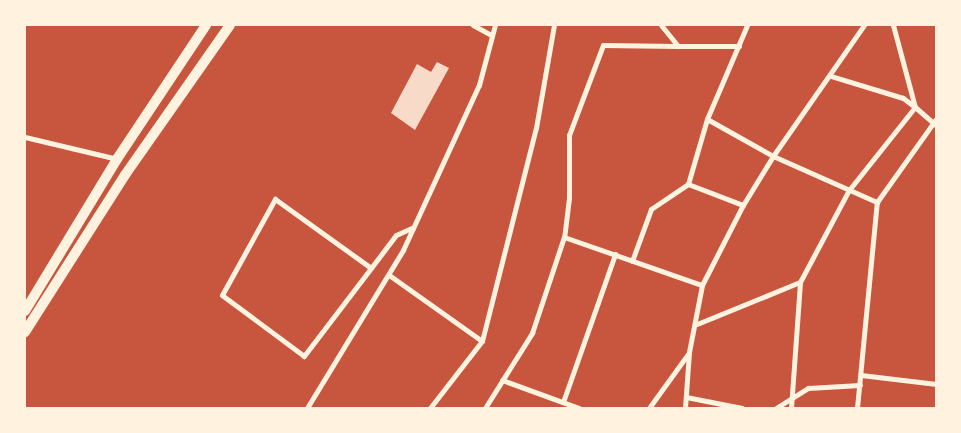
<!DOCTYPE html>
<html>
<head>
<meta charset="utf-8">
<style>
  body { margin:0 }
  #map { position:relative; width:961px; height:433px; overflow:hidden; background:#c8553d; font-family:Literata,serif }
  div>[style] { position:absolute }
  .building>* { inset:0; background:#f7dbc8 }
  .minor>* { height:5px; margin:-2.5px; padding:0 2.5px; transform-origin:2.5px; border-radius:2.5px; background:#fff3e0 }
  .secondary>* { height:10px; margin:-5px; padding:0 5px; transform-origin:5px; border-radius:5px; background:#fff3e0 }
  span { translate:-50% -50%; white-space:nowrap; text-align:center; line-height:1.15; -webkit-text-stroke:4px #fff3e0; paint-order:stroke }
  .frame { position:absolute; inset:0; border:26px solid #fff3e0; pointer-events:none }
</style>
</head>
<body>
<div id="map">
  <div class="building">
    <div style="clip-path:polygon(437px 62px,449px 68px,415px 130px,391px 113px,417px 64px,431px 72px)"></div>
  </div>
  <div class="minor">
    <div style="left:473px;top:25px;width:21px;rotate:29deg"></div>
    <div style="left:661px;top:25px;width:27px;rotate:51deg"></div>
    <div style="left:678px;top:46px;width:61px"></div>
    <div style="left:893px;top:25px;width:85px;rotate:75deg"></div>
    <div style="left:915px;top:107px;width:28px;rotate:41deg"></div>
    <div style="left:678px;top:46px;width:75px;rotate:-179.2deg"></div>
    <div style="left:603px;top:45px;width:96px;rotate:110.7deg"></div>
    <div style="left:569px;top:135px;width:63px;rotate:90deg"></div>
    <div style="left:569px;top:198px;width:39px;rotate:97deg"></div>
    <div style="left:564px;top:237px;width:146px;rotate:19.2deg"></div>
    <div style="left:707px;top:119px;width:76px;rotate:29.3deg"></div>
    <div style="left:773px;top:156px;width:114px;rotate:23.9deg"></div>
    <div style="left:25px;top:137px;width:95px;rotate:13.4deg"></div>
    <div style="left:688px;top:184px;width:68px;rotate:-73.7deg"></div>
    <div style="left:707px;top:119px;width:102px;rotate:-66.9deg"></div>
    <div style="left:688px;top:184px;width:59px;rotate:20.9deg"></div>
    <div style="left:632px;top:261px;width:55px;rotate:-69.9deg"></div>
    <div style="left:651px;top:209px;width:45px;rotate:-34deg"></div>
    <div style="left:371px;top:268px;width:111px;rotate:127.3deg"></div>
    <div style="left:304px;top:356px;width:102px;rotate:-143.4deg"></div>
    <div style="left:222px;top:295px;width:110px;rotate:-61.1deg"></div>
    <div style="left:275px;top:199px;width:118px;rotate:35.7deg"></div>
    <div style="left:371px;top:268px;width:41px;rotate:-52.9deg"></div>
    <div style="left:396px;top:235px;width:17px;rotate:-24deg"></div>
    <div style="left:389px;top:275px;width:114px;rotate:35.4deg"></div>
    <div style="left:697px;top:324px;width:111px;rotate:-22.2deg"></div>
    <div style="left:861px;top:375px;width:76px;rotate:6.8deg"></div>
    <div style="left:502px;top:380px;width:82px;rotate:20deg"></div>
    <div style="left:686px;top:397px;width:57px;rotate:11.1deg"></div>
    <div style="left:563px;top:402px;width:157px;rotate:-70.6deg"></div>
    <div style="left:307px;top:408px;width:185px;rotate:-58.7deg"></div>
    <div style="left:403px;top:250px;width:182px;rotate:-65.3deg"></div>
    <div style="left:479px;top:85px;width:62px;rotate:-75.1deg"></div>
    <div style="left:430px;top:408px;width:85px;rotate:-52.2deg"></div>
    <div style="left:482px;top:341px;width:220px;rotate:-75.8deg"></div>
    <div style="left:536px;top:128px;width:105px;rotate:-80.1deg"></div>
    <div style="left:485px;top:408px;width:89px;rotate:-57.9deg"></div>
    <div style="left:532px;top:333px;width:101px;rotate:-71.6deg"></div>
    <div style="left:649px;top:408px;width:67px;rotate:-54.2deg"></div>
    <div style="left:685px;top:408px;width:56px;rotate:-85.9deg"></div>
    <div style="left:689px;top:352px;width:68px;rotate:-79deg"></div>
    <div style="left:702px;top:285px;width:90px;rotate:-62.9deg"></div>
    <div style="left:743px;top:205px;width:57px;rotate:-58.5deg"></div>
    <div style="left:773px;top:156px;width:160px;rotate:-55.2deg"></div>
    <div style="left:776px;top:408px;width:38px;rotate:-32deg"></div>
    <div style="left:808px;top:388px;width:52px;rotate:-3.3deg"></div>
    <div style="left:791px;top:408px;width:126px;rotate:-85.9deg"></div>
    <div style="left:800px;top:282px;width:104px;rotate:-62deg"></div>
    <div style="left:849px;top:190px;width:106px;rotate:-51.5deg"></div>
    <div style="left:915px;top:107px;width:15px;rotate:-143deg"></div>
    <div style="left:903px;top:98px;width:75px;rotate:-163deg"></div>
    <div style="left:857px;top:408px;width:207px;rotate:-84.5deg"></div>
    <div style="left:877px;top:202px;width:102px;rotate:-54.6deg"></div>
  </div>
  <div class="secondary">
    <div style="left:25px;top:311px;width:178px;rotate:-58.8deg"></div>
    <div style="left:117px;top:159px;width:161px;rotate:-56.4deg"></div>
    <div style="left:25px;top:332px;width:186px;rotate:-57.5deg"></div>
    <div style="left:125px;top:175px;width:183px;rotate:-55deg"></div>
  </div>
  <div class="frame"></div>
</div>
</body>
</html>
